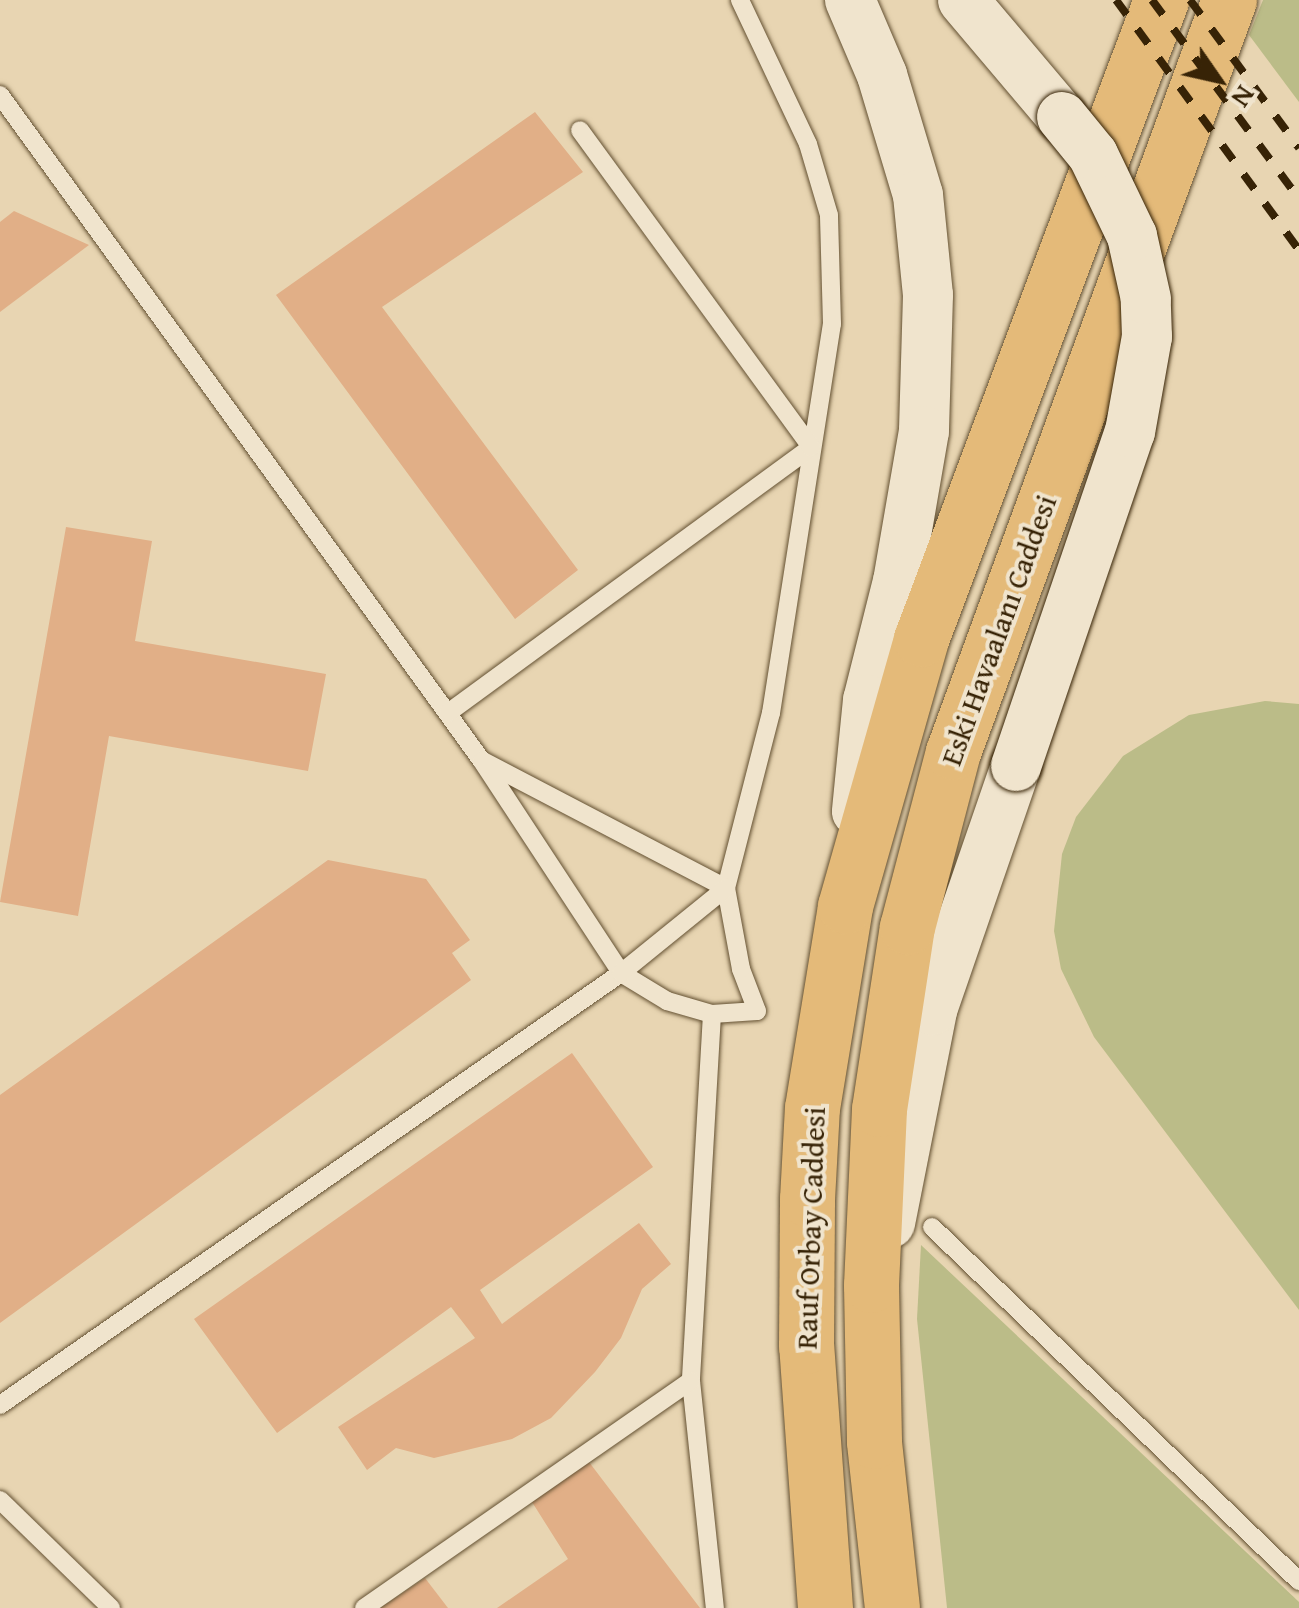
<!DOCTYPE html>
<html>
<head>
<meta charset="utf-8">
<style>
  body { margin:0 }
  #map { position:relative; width:1299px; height:1608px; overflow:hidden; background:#e8d5b2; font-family:"Gentium Book Plus",serif }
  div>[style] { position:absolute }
  .green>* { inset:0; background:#bbbc88 }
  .building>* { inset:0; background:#e1af87 }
  .roads { filter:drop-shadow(0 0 2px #635031) drop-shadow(0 0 2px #635031) }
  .service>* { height:18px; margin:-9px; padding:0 9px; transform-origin:9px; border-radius:9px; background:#f0e4cd }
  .secondary>* { height:50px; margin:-25px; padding:0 25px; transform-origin:25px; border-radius:25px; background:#f0e4cd }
  .trunk>* { height:55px; margin:-27.5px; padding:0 27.5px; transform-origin:27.5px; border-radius:27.5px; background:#e4ba79 }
  .rail>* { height:8px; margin-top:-4px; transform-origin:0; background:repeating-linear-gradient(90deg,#372306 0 18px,transparent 0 36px) }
  .bridges { filter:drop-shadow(0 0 2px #372306) drop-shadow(0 0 2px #372306) }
  .secondary-bridge>* { height:50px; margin:-25px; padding:0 25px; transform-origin:25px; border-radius:25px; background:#f0e4cd }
  span { translate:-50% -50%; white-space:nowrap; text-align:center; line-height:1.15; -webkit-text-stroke:8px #f0e4cd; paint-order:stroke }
  .street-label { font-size:30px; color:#372306 }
  .north { position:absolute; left:1169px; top:30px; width:100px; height:100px; -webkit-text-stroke:8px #f0e4cd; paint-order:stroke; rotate:124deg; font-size:28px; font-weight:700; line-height:40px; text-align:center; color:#372306 }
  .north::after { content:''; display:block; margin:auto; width:35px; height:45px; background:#372306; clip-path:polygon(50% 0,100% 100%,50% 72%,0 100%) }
</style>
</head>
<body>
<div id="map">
  <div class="green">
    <div style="clip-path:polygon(1263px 0,1299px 0,1299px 102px,1249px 35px)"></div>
    <div style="clip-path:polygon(1265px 701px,1299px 704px,1299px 1310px,1094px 1037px,1061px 969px,1054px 931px,1062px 854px,1076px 817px,1123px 756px,1189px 715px)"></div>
    <div style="clip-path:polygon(921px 1245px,1299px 1602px,1299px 1608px,947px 1608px,917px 1319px)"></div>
  </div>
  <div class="building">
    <div style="clip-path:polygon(535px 112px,583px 172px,382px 307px,578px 570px,515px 619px,276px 295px)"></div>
    <div style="clip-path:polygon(14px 211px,89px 245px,0 312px,0 222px)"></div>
    <div style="clip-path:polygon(66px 527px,152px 541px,135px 641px,326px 674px,308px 771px,109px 736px,78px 916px,0 902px)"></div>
    <div style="clip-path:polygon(328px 860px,426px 879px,470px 940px,452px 953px,471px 980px,0 1323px,0 1095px)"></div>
    <div style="clip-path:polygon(572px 1053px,653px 1167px,480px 1290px,502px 1324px,639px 1223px,671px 1264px,642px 1289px,621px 1338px,595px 1372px,551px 1418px,512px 1439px,434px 1458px,396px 1448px,367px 1470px,338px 1427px,475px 1338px,451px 1307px,277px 1433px,194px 1319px)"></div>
    <div style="clip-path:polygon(589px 1462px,700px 1608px,497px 1608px,568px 1559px,532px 1502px)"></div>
    <div style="clip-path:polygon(425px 1578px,448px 1608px,380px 1608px)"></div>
  </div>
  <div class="roads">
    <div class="service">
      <div style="left:0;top:95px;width:822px;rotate:54.11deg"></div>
      <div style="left:482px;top:761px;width:254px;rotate:56.7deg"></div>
      <div style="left:621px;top:973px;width:54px;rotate:31.3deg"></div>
      <div style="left:667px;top:1001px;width:47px;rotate:16.1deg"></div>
      <div style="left:712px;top:1014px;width:45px;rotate:-3.8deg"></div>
      <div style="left:757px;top:1011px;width:45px;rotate:-110.9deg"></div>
      <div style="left:741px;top:969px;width:82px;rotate:-100.5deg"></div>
      <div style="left:726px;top:888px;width:181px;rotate:-75.6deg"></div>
      <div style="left:771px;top:713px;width:394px;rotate:-81.1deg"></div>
      <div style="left:832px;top:324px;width:109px;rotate:-91.6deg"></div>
      <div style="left:829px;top:215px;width:74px;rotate:-106.5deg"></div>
      <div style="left:808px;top:144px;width:159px;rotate:-115.3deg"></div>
      <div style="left:448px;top:713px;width:450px;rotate:-36.2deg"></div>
      <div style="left:811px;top:447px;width:392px;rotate:-126.1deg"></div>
      <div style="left:483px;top:761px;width:274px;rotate:27.6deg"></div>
      <div style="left:712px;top:1014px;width:368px;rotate:93.3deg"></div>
      <div style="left:691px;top:1381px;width:228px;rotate:84deg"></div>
      <div style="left:932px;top:1227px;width:510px;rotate:43.97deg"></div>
      <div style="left:0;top:1405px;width:756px;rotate:-34.82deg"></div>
      <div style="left:621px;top:973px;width:135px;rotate:-39deg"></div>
      <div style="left:0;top:1500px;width:155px;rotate:44.2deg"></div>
      <div style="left:364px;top:1608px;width:398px;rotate:-34.8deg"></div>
    </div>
    <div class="secondary">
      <div style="left:850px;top:0;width:82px;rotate:66.9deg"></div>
      <div style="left:882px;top:75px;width:125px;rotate:73.3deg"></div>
      <div style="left:918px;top:195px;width:100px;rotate:84.3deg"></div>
      <div style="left:928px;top:295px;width:136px;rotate:91.7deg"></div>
      <div style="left:924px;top:431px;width:152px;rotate:99.8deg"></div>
      <div style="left:898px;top:581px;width:123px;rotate:104.1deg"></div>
      <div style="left:868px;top:700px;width:112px;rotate:95.7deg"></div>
      <div style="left:963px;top:0;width:153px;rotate:49.8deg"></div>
      <div style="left:890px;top:1223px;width:217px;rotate:-78.8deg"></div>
      <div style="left:932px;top:1010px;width:258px;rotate:-71deg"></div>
    </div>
    <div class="trunk">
      <div style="left:825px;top:1608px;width:263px;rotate:-94.1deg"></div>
      <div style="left:806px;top:1346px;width:147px;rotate:-89.6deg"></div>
      <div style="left:807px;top:1199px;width:91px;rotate:-86.9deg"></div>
      <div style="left:812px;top:1108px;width:205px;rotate:-80.7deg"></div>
      <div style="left:845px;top:906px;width:278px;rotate:-74.1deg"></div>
      <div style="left:921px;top:639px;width:683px;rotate:-69.41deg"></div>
      <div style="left:892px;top:1608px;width:168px;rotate:-96.2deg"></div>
      <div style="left:874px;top:1441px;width:156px;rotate:-91.1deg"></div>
      <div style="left:871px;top:1285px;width:176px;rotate:-87.4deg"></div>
      <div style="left:879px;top:1109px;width:184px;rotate:-81.3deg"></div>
      <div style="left:907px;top:927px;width:181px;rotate:-75.3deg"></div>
      <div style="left:953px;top:752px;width:801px;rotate:-69.85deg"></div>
    </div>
  </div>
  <div class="rail">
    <div style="left:1116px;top:0;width:310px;rotate:53.8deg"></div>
    <div style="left:1152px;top:0;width:247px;rotate:53.5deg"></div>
    <div style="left:1190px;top:0;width:184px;rotate:53.6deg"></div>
  </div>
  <div class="bridges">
    <div class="secondary-bridge">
      <div style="left:1016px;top:766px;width:353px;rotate:-71.2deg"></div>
      <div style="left:1130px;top:432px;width:97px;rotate:-79.9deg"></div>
      <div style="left:1147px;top:337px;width:38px;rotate:-92deg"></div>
      <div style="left:1146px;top:299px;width:65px;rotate:-102.5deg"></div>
      <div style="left:1132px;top:236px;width:90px;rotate:-115.7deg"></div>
      <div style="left:1093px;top:155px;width:49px;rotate:-129.2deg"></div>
    </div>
  </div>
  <div class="street-label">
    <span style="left:998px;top:630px;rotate:-70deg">Eski Havaalanı Caddesi</span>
    <span style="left:810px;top:1228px;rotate:-88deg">Rauf Orbay Caddesi</span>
  </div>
  <div class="north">N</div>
</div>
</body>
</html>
